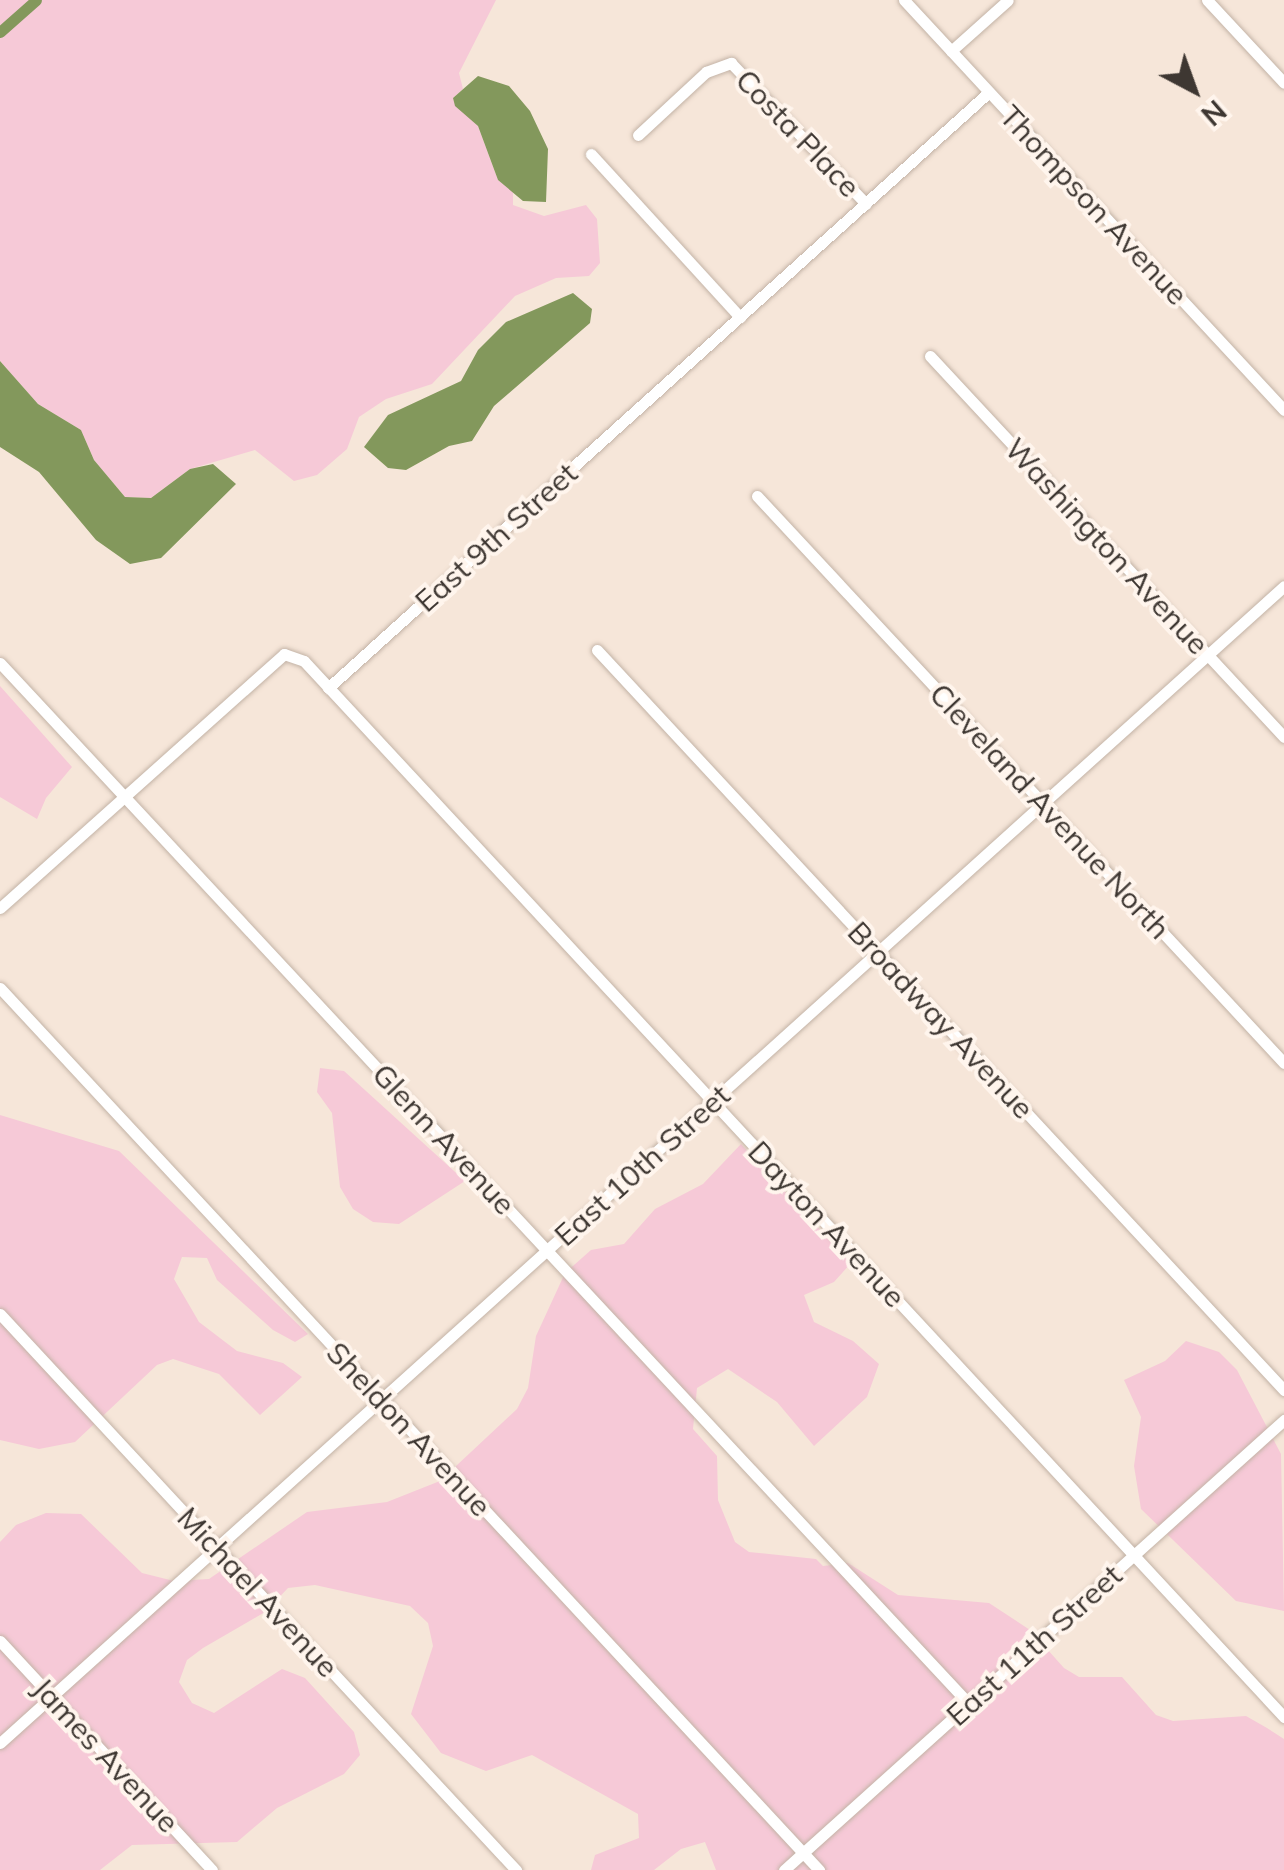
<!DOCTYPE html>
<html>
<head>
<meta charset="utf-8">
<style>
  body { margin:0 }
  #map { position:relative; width:1284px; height:1870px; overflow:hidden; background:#f6e6d9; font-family:Mulish,sans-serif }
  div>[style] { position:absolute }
  .green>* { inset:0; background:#f6c9d7 }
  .water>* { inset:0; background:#83985c }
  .canal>* { height:11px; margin:-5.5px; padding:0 5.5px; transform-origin:5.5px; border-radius:5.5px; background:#83985c }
  .roads { filter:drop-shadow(0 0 2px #c3b3a6) drop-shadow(0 0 2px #c3b3a6) }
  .minor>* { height:11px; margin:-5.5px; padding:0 5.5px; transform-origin:5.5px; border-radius:5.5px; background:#fff }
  span { translate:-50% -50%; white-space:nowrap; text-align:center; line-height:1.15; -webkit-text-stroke:8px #fff5ed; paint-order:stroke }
  .street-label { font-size:30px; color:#3e3732 }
  .north { position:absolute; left:1144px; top:40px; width:100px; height:100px; -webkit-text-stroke:8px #fff5ed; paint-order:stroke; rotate:139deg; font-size:28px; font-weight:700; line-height:40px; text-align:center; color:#3e3732 }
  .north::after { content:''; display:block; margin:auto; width:35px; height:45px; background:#3e3732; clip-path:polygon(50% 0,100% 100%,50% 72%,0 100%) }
</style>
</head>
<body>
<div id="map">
  <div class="green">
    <div style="clip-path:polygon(0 0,496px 0,459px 73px,463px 89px,453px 98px,478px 126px,498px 180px,513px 192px,513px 205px,544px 216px,586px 205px,597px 219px,600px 263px,589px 276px,556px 278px,515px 296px,432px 384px,386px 399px,359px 417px,347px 449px,317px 475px,294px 481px,255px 450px,190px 469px,151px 498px,125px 497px,94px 460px,81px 430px,38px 404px,0 361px)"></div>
    <div style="clip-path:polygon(0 686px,72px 767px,46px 798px,37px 819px,0 797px)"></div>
    <div style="clip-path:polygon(320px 1068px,344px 1071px,465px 1181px,399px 1224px,373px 1222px,353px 1209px,340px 1187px,332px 1113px,317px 1092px)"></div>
    <div style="clip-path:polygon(0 1115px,119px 1151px,308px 1334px,295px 1342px,273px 1330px,217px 1280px,207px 1258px,182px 1257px,174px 1279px,199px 1322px,237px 1351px,283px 1363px,302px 1377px,260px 1415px,219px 1374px,173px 1359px,157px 1365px,75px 1442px,39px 1449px,0 1440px)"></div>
    <div style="clip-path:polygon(741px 1144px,851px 1263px,834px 1282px,804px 1295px,814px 1322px,853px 1341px,879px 1364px,867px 1397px,814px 1446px,777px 1402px,728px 1369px,697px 1388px,693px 1429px,717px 1456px,718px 1500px,735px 1542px,749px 1552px,816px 1559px,823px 1566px,848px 1563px,898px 1595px,989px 1603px,1030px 1630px,1064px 1668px,1079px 1677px,1122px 1677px,1156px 1715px,1173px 1721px,1246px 1716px,1267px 1728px,1284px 1739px,1284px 1870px,716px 1870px,705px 1842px,681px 1849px,654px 1870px,591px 1870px,595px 1855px,639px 1838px,638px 1814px,532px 1755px,486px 1771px,441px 1753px,411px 1714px,433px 1646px,428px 1623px,410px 1606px,315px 1585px,288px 1588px,265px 1612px,203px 1648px,187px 1660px,179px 1682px,192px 1703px,214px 1713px,282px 1669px,305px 1678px,354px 1732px,360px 1755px,344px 1774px,277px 1808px,237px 1842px,132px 1845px,100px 1870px,0 1870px,0 1542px,16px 1525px,46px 1513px,81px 1514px,142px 1573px,174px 1581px,209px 1579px,307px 1512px,387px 1502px,440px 1481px,517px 1409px,528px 1388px,536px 1336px,565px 1273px,591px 1250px,624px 1244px,655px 1209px,703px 1184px)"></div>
    <div style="clip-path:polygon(1186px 1341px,1219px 1352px,1237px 1370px,1281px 1454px,1284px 1611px,1236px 1601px,1141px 1509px,1134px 1466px,1141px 1417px,1124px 1380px,1165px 1361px)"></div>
  </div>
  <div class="water">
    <div style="clip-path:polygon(478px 76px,509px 86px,530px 111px,548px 149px,546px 202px,523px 201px,498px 180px,478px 126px,455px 106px,453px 98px)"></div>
    <div style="clip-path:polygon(573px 293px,592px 309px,590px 323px,494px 406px,472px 441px,449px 446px,406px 470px,388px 468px,364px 447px,388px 415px,461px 381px,478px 350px,506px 322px)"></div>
    <div style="clip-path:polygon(0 361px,38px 404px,81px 430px,94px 460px,125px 497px,151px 498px,190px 469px,213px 464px,236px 484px,161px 558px,130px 564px,96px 540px,39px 472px,0 447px)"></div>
  </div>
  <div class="canal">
    <div style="left:0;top:32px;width:48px;rotate:-41.6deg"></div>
  </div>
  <div class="roads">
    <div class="minor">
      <div style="left:904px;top:0;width:559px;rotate:47.17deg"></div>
      <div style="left:1207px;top:0;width:113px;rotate:47.1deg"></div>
      <div style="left:951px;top:51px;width:76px;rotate:-41.8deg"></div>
      <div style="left:638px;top:135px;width:93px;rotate:-42.8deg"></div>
      <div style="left:706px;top:72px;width:27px;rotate:-20deg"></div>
      <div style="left:731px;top:63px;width:195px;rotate:46.2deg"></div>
      <div style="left:591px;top:154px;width:221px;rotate:47.6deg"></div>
      <div style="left:930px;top:356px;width:520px;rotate:47.1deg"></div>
      <div style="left:757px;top:496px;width:774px;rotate:47.09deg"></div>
      <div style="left:597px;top:650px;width:1010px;rotate:47.13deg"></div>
      <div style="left:0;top:663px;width:1422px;rotate:47.05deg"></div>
      <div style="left:328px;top:688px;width:890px;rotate:-42.04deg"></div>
      <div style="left:0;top:908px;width:381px;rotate:-41.8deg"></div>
      <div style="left:284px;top:654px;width:21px;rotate:19deg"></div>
      <div style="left:304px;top:661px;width:1441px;rotate:47.14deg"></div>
      <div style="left:0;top:988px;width:1204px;rotate:47.12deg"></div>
      <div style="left:0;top:1314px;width:759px;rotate:47.14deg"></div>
      <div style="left:0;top:1641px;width:312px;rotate:47.2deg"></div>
      <div style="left:0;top:1743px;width:1728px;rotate:-42.02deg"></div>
      <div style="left:784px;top:1870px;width:673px;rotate:-41.99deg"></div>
    </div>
  </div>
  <div class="street-label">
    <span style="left:798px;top:133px;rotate:46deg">Costa Place</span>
    <span style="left:1094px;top:205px;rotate:47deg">Thompson Avenue</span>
    <span style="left:496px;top:537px;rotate:-42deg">East 9th Street</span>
    <span style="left:1107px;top:546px;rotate:47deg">Washington Avenue</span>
    <span style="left:1050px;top:811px;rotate:47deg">Cleveland Avenue North</span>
    <span style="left:941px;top:1020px;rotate:47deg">Broadway Avenue</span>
    <span style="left:444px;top:1139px;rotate:47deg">Glenn Avenue</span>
    <span style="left:642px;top:1165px;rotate:-42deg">East 10th Street</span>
    <span style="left:827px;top:1224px;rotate:47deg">Dayton Avenue</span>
    <span style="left:409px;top:1429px;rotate:47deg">Sheldon Avenue</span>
    <span style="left:258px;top:1592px;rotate:47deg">Michael Avenue</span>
    <span style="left:1034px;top:1645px;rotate:-42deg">East 11th Street</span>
    <span style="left:106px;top:1755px;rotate:47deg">James Avenue</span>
  </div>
  <div class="north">N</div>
</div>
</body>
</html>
